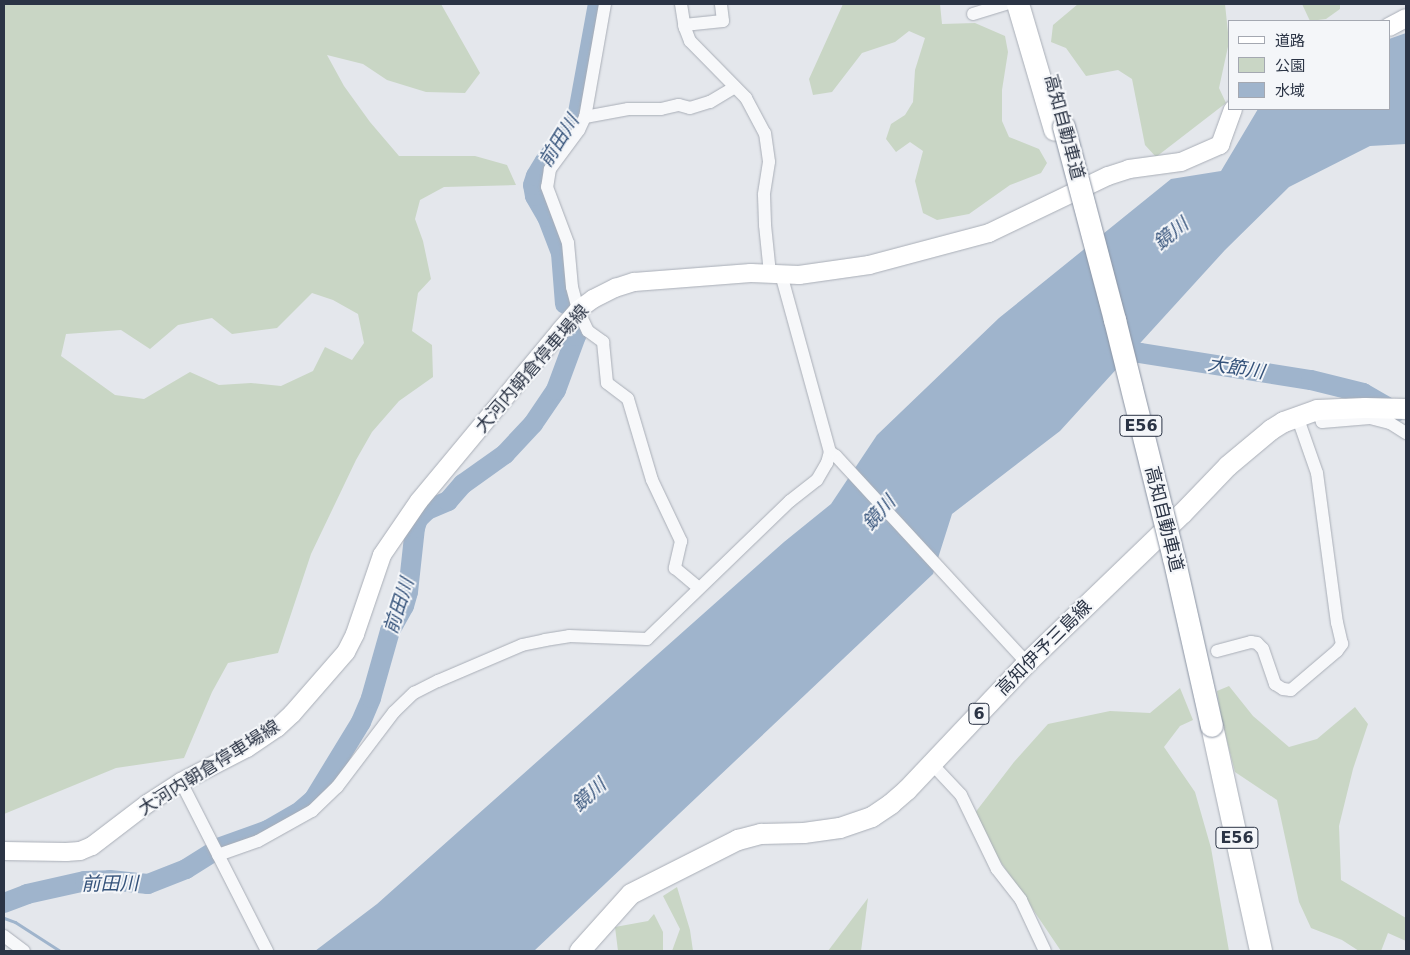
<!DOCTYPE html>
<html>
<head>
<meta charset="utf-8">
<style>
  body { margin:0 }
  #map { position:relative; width:1410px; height:955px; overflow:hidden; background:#e4e7ec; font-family:"DejaVu Sans","Noto Sans JP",sans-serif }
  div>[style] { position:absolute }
  .green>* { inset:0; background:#c9d6c5 }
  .water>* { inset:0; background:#9fb4cc }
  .stream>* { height:3px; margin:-1.5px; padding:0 1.5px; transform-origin:1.5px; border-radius:1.5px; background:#9fb4cc }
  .river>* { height:20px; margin:-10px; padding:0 10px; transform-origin:10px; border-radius:10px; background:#9fb4cc }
  .roads { filter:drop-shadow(0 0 1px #a9aeb7) drop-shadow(0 0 1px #a9aeb7) }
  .street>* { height:12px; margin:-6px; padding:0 6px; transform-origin:6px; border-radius:6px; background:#f7f8fa }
  .secondary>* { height:18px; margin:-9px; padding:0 9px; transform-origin:9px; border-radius:9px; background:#fff }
  .primary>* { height:20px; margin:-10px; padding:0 10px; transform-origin:10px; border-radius:10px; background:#fff }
  .highway>* { height:22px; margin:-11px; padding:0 11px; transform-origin:11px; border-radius:11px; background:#fff }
  .bridges { filter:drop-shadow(0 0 1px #8b94a3) drop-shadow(0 0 1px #8b94a3) }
  .highway-bridge>* { height:22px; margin:-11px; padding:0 11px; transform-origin:11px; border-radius:11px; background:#fff }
  span { translate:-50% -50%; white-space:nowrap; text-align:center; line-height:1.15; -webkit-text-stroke:4px #f4f6f9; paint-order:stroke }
  .shield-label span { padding:1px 4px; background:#f4f6f9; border:1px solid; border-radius:4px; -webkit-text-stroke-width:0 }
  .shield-label { font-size:16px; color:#2b3445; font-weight:700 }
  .street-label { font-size:18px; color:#2b3445 }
  .water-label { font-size:19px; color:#34527a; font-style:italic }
  .frame { position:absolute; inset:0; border:5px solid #2b3445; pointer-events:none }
  .legend { position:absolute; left:1228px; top:20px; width:162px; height:90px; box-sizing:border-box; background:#f4f6f9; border:1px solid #a4a8b1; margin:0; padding:6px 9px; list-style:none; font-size:15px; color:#2b3445 }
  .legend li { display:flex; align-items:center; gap:10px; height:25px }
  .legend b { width:25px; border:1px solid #a4a8b1 }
</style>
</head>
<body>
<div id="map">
  <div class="green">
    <div style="clip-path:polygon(evenodd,4px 4px,441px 4px,480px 73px,465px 93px,426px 92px,387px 80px,363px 64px,327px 55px,344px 86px,370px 122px,399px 156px,475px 156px,507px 165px,516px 185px,444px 187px,420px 200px,415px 219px,423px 241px,431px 279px,418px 293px,412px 331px,432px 345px,433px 377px,399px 401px,372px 432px,356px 460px,311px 554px,278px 653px,228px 663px,212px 692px,184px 758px,116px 768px,4px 814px,4px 4px,312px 293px,333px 300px,358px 314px,364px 343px,352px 360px,325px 347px,313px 371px,281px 386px,251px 383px,219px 385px,190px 372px,144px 399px,115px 395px,61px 356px,66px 334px,121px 330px,150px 349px,178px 325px,212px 318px,232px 334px,277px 328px,312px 293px)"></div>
    <div style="clip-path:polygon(843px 4px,940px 4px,942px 24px,975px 23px,1005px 36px,1008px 52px,1002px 90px,1002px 121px,1009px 137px,1039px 149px,1047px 163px,1041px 173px,1010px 185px,969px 214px,937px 220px,923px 213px,915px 181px,923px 151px,910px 142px,896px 152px,886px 139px,891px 124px,905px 115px,913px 102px,915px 70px,925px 38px,909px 31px,895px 42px,862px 53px,832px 92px,813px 95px,809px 79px)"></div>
    <div style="clip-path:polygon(1078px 4px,1225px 4px,1229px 42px,1219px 88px,1226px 103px,1156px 157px,1145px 145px,1132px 79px,1118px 70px,1086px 76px,1066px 48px,1051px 42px,1053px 25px)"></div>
    <div style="clip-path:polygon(1302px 4px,1340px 4px,1340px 9px,1326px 19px,1310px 21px)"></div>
    <div style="clip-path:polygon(1229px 686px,1253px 716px,1289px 747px,1317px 739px,1355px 707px,1368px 724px,1353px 769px,1339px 826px,1341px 880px,1406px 918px,1406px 941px,1388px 933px,1381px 951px,1359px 951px,1342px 940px,1311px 928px,1299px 902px,1277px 800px,1235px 772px,1222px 722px,1217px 691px)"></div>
    <div style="clip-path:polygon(1180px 688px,1193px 720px,1180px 726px,1164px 747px,1195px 792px,1211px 848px,1229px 951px,1061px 951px,971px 818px,1014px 762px,1048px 724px,1110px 711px,1150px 713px)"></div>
    <div style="clip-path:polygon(677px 887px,690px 930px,693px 951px,672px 951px,680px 929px,663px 896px)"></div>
    <div style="clip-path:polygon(868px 898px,861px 951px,828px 951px)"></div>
    <div style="clip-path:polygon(654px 914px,663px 932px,663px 951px,618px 951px,615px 927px,648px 921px)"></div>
  </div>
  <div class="water">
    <div style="clip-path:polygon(1406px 33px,1406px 144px,1370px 146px,1289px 187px,1225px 250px,1060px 431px,952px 514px,933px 574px,534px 951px,315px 951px,377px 904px,784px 542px,831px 504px,877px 435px,999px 318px,1171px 179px,1221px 171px,1258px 109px,1389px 109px,1389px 39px)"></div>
  </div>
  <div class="stream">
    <div style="left:4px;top:918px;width:12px;rotate:20deg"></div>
    <div style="left:15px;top:922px;width:54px;rotate:32.8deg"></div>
  </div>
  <div class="river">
    <div style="left:565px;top:304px;width:51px;rotate:-94.5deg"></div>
    <div style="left:561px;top:253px;width:39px;rotate:-111deg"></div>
    <div style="left:547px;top:217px;width:24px;rotate:-120deg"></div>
    <div style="left:535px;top:196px;width:11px;rotate:-100deg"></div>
    <div style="left:533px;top:185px;width:9px;rotate:-72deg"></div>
    <div style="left:536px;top:176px;width:17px;rotate:-59deg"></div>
    <div style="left:545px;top:161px;width:43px;rotate:-50.7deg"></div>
    <div style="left:572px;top:128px;width:11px;rotate:-63deg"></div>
    <div style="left:577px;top:118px;width:116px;rotate:-79.6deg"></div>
    <div style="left:1110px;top:345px;width:31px;rotate:15deg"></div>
    <div style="left:1140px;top:353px;width:173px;rotate:9deg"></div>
    <div style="left:1311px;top:380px;width:54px;rotate:14deg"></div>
    <div style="left:1363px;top:393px;width:38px;rotate:30deg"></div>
    <div style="left:221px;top:847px;width:50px;rotate:-19.9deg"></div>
    <div style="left:268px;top:830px;width:34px;rotate:-30deg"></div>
    <div style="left:298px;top:813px;width:21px;rotate:-41deg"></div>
    <div style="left:314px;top:799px;width:90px;rotate:-58.6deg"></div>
    <div style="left:361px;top:722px;width:26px;rotate:-67deg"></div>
    <div style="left:371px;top:698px;width:70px;rotate:-74.2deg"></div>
    <div style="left:390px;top:631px;width:29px;rotate:-61deg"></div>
    <div style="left:404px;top:606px;width:15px;rotate:-74deg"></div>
    <div style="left:408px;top:592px;width:64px;rotate:-83.8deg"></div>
    <div style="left:415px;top:528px;width:9px;rotate:-72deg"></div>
    <div style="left:418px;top:519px;width:13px;rotate:-45deg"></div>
    <div style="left:427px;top:510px;width:23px;rotate:-23deg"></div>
    <div style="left:448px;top:501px;width:23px;rotate:-49deg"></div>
    <div style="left:463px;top:484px;width:52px;rotate:-35.5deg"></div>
    <div style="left:505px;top:454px;width:41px;rotate:-47deg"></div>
    <div style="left:533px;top:424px;width:41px;rotate:-55.9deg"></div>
    <div style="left:556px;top:390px;width:58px;rotate:-69.7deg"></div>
    <div style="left:576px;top:336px;width:9px;rotate:-96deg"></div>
    <div style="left:4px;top:903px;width:25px;rotate:-21deg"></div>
    <div style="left:27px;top:894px;width:59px;rotate:-12.6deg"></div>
    <div style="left:85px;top:881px;width:25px;rotate:-2deg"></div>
    <div style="left:110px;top:880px;width:38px;rotate:6deg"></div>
    <div style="left:148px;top:884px;width:41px;rotate:-21.5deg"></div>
    <div style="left:186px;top:869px;width:31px;rotate:-32deg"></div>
  </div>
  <div class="roads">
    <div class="street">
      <div style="left:605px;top:4px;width:115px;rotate:100deg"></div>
      <div style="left:585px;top:117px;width:14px;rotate:115deg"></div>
      <div style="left:579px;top:130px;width:49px;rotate:126.6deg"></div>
      <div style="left:550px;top:169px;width:18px;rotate:99deg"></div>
      <div style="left:547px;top:187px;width:60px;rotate:69.4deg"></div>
      <div style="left:568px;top:243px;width:44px;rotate:84.8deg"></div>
      <div style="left:572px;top:287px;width:24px;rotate:75deg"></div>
      <div style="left:578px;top:310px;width:23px;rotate:65deg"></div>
      <div style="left:588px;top:331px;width:19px;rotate:36deg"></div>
      <div style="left:603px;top:342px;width:41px;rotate:84.4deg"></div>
      <div style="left:607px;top:383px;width:26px;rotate:37deg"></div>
      <div style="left:628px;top:399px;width:84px;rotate:73.5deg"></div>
      <div style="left:652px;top:480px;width:68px;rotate:64.6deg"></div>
      <div style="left:681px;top:541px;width:28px;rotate:103deg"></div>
      <div style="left:675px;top:568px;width:31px;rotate:40deg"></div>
      <div style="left:681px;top:4px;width:24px;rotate:81deg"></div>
      <div style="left:685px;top:28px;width:14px;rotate:69deg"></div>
      <div style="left:690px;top:41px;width:80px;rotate:45.5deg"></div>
      <div style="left:746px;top:98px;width:40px;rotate:62deg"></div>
      <div style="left:765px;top:133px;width:29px;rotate:82deg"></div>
      <div style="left:769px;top:162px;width:33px;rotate:99deg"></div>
      <div style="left:764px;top:195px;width:30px;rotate:88deg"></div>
      <div style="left:765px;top:225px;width:48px;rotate:84.1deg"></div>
      <div style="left:973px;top:14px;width:34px;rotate:-17deg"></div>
      <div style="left:684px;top:25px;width:39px;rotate:-6deg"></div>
      <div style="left:723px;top:21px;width:17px;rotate:-97deg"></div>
      <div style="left:585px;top:117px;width:44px;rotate:-10.5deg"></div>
      <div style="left:628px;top:109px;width:33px"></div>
      <div style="left:661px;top:109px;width:18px;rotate:-13deg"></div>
      <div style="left:679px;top:105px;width:11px;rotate:15deg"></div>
      <div style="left:690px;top:108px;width:21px;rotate:-17deg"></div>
      <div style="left:710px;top:102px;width:29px;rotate:-31deg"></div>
      <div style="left:1317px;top:410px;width:13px;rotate:67deg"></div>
      <div style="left:1322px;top:422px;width:48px;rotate:-4.8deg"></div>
      <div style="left:1370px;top:418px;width:21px;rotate:14deg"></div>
      <div style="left:1390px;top:423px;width:19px;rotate:32deg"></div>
      <div style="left:830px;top:452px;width:7px;rotate:34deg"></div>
      <div style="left:836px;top:456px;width:282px;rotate:47.3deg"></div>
      <div style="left:1217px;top:651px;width:35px;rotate:-15deg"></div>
      <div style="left:1251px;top:642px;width:6px;rotate:9deg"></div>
      <div style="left:1257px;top:643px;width:8px;rotate:45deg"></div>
      <div style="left:1263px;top:649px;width:37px;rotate:71deg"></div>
      <div style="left:1275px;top:684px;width:9px;rotate:32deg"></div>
      <div style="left:1283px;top:689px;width:8px;rotate:7deg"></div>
      <div style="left:1291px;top:690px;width:60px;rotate:-40.3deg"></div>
      <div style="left:1337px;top:651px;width:9px;rotate:-54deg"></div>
      <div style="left:1342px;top:644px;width:22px;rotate:-103deg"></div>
      <div style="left:1337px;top:623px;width:151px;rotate:-97.6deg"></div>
      <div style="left:1317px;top:473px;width:60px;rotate:-109.3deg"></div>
      <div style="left:932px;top:764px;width:42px;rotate:46.9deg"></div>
      <div style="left:961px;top:795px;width:82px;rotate:64.1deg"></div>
      <div style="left:997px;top:869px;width:39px;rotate:52deg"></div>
      <div style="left:1021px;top:900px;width:56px;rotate:64.8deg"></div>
      <div style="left:181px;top:782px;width:190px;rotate:63deg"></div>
      <div style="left:218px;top:855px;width:42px;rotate:-19.3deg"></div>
      <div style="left:258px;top:841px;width:62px;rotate:-29.1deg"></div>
      <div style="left:312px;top:811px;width:35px;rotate:-44deg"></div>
      <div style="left:337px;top:787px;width:94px;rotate:-52.8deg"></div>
      <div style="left:394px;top:712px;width:28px;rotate:-44deg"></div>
      <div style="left:414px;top:693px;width:27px;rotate:-27deg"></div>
      <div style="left:438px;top:681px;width:91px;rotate:-23.2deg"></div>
      <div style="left:522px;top:645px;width:24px;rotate:-12deg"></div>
      <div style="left:545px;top:640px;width:24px;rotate:-9deg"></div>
      <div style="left:569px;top:636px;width:78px;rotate:2.2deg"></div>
      <div style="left:647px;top:639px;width:199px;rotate:-44deg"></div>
      <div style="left:790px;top:501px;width:34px;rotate:-38deg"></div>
      <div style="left:817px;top:480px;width:20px;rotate:-60deg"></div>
      <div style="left:827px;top:463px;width:11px;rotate:-75deg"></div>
      <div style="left:830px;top:452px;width:185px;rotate:-105.4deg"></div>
      <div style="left:4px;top:936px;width:25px;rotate:37deg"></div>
    </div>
    <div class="secondary">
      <div style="left:1389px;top:27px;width:19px;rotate:-28deg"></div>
      <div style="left:4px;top:851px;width:62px;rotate:0.9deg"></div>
      <div style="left:66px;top:852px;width:14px;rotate:-4deg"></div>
      <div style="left:80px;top:851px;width:13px;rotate:-23deg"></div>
      <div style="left:92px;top:846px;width:69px;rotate:-37.4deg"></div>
      <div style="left:147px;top:804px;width:40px;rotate:-32.9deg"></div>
      <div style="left:181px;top:782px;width:74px;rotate:-27.3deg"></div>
      <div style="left:247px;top:748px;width:36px;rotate:-34deg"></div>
      <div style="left:277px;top:728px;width:21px;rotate:-43deg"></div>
      <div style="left:292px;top:714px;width:82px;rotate:-48.9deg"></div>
      <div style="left:346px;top:652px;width:20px;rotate:-63deg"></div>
      <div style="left:355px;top:634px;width:83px;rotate:-71.1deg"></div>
      <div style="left:382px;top:555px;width:65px;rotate:-55.6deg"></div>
      <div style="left:419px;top:501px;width:221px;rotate:-50.3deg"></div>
      <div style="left:560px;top:331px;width:28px;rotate:-49deg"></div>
      <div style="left:578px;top:310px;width:19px;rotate:-36deg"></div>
      <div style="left:593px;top:299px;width:25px;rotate:-27deg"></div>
      <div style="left:615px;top:288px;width:20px;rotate:-18deg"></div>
      <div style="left:634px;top:282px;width:117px;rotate:-4.4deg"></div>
      <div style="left:751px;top:273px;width:48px;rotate:2.4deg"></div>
      <div style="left:799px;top:275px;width:71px;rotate:-8.1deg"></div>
      <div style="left:869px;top:265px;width:124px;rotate:-14.9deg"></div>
      <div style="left:989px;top:233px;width:132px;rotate:-25.6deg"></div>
      <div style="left:1108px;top:176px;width:22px;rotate:-18deg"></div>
      <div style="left:1129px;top:169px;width:52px;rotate:-7.7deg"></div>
      <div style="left:1181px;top:162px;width:43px;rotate:-23.6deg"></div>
      <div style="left:1220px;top:145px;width:38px;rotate:-70deg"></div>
    </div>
    <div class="primary">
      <div style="left:580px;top:951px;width:76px;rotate:-48.2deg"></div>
      <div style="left:631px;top:894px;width:120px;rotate:-26.8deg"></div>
      <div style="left:738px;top:840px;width:24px;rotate:-15deg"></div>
      <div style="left:761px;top:834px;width:43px;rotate:-1.3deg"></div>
      <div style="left:804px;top:833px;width:36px;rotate:-8deg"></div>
      <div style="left:840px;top:828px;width:34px;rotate:-19deg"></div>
      <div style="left:872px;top:817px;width:23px;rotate:-34deg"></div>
      <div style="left:891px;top:804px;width:21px;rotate:-41deg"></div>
      <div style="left:907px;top:790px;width:175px;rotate:-46.6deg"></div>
      <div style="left:1027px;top:663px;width:215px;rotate:-43.9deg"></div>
      <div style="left:1182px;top:514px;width:66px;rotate:-46.2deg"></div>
      <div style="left:1228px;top:466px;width:56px;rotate:-39.9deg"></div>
      <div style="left:1271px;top:430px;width:15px;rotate:-32deg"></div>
      <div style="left:1284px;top:422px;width:35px;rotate:-20deg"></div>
      <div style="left:1317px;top:410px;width:48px;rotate:-2.4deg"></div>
      <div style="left:1365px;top:408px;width:41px;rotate:1.4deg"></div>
    </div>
    <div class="highway">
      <div style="left:1018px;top:4px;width:131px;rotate:73.6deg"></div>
      <div style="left:1212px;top:726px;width:230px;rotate:77.7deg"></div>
    </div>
  </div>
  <div class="bridges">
    <div class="highway-bridge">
      <div style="left:1064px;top:127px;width:200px;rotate:75.2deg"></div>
      <div style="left:1115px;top:320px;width:245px;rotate:76.1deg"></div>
      <div style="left:1174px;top:558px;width:172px;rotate:77.3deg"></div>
    </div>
  </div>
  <div class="shield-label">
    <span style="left:1141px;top:426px">E56</span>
    <span style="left:979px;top:714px">6</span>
    <span style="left:1237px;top:838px">E56</span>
  </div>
  <div class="street-label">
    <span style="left:1064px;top:127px;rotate:75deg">高知自動車道</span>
    <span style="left:532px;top:369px;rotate:-49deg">大河内朝倉停車場線</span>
    <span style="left:1164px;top:519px;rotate:76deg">高知自動車道</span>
    <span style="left:1044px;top:648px;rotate:-45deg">高知伊予三島線</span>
    <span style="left:209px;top:768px;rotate:-32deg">大河内朝倉停車場線</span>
  </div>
  <div class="water-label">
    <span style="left:559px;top:141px;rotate:-58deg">前田川</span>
    <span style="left:1171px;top:234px;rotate:-39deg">鏡川</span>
    <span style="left:1236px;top:368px;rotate:9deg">大節川</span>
    <span style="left:879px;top:513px;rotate:-48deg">鏡川</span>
    <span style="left:399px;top:606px;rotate:-72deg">前田川</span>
    <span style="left:589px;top:795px;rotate:-42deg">鏡川</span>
    <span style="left:110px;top:884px;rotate:-1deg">前田川</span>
  </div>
  <div class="frame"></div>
  <ul class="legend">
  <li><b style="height:6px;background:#fff"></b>道路</li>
  <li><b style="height:14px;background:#c9d6c5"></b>公園</li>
  <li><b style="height:14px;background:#9fb4cc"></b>水域</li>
  </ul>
</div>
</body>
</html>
